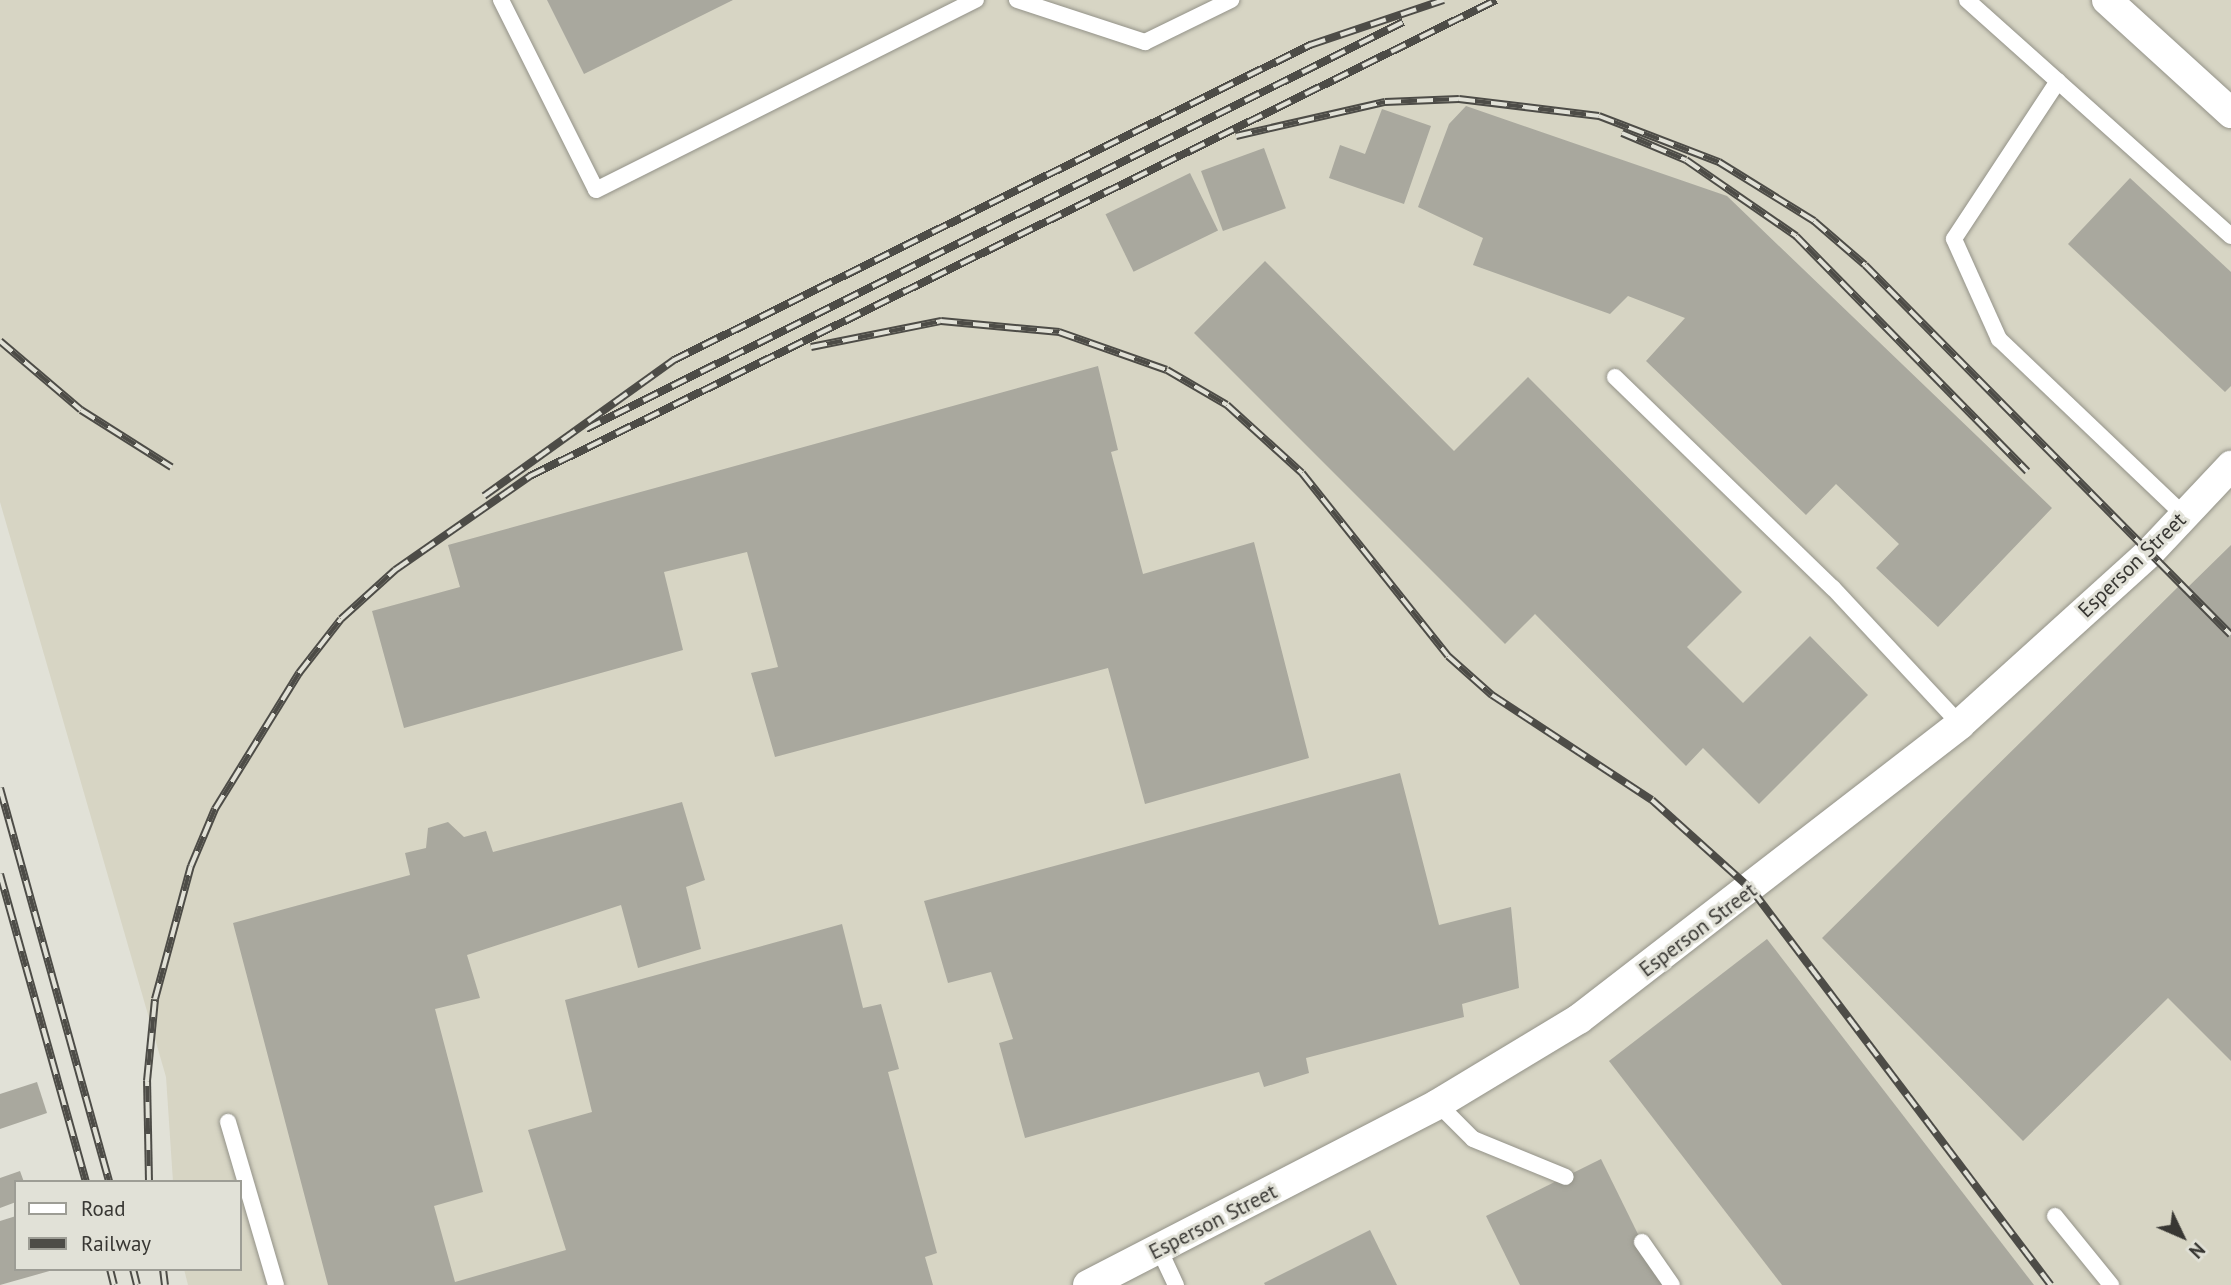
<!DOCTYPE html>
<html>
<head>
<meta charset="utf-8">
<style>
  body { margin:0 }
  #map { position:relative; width:2231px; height:1285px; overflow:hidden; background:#e1e1d7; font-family:"PT Sans",sans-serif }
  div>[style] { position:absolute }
  .built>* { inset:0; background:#d7d5c4 }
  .building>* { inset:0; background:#a9a89e; transform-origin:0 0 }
  .roads { filter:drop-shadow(0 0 2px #939288) drop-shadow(0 0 2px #939288) }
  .service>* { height:16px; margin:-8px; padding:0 8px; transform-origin:8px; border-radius:8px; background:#fff }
  .minor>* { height:30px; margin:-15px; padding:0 15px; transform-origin:15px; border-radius:15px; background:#fff }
  .rail>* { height:8px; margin-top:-4px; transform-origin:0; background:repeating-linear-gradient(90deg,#e1e1d7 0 16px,#4d4c47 0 32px); box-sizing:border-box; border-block:2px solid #4d4c47 }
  span { translate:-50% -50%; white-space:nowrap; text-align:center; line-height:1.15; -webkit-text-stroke:6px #e1e1d7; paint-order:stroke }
  .street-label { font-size:21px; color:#383733 }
  .legend { position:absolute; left:14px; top:1180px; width:228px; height:91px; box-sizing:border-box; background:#e1e1d7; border:2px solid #9d9d95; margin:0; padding:9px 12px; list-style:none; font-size:21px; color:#383733 }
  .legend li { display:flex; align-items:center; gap:14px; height:35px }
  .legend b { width:35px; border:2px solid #9d9d95 }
  .north { position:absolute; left:2147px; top:1201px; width:70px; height:70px; -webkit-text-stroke:5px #e1e1d7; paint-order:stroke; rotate:134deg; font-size:19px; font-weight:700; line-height:28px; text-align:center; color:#383733 }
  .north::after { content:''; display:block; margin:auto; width:24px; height:32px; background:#383733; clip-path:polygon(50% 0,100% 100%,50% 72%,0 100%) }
</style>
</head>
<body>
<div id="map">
  <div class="built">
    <div style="clip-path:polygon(0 0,2231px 0,2231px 1285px,188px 1285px,184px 1269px,240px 1269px,240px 1182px,173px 1182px,166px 1077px,0 502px)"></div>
  </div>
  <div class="building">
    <div style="clip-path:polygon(547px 0,733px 0,584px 74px)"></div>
    <div style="clip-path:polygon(1466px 106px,1727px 196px,2052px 508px,1938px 627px,1876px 568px,1899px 544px,1836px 484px,1806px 515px,1646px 361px,1685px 318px,1628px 296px,1610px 314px,1473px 265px,1483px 238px,1418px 207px,1449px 124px)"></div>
    <div style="clip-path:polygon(1382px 109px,1431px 126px,1404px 204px,1329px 178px,1340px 145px,1365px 154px)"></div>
    <div style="left:1264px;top:148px;width:64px;height:67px;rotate:70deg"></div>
    <div style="left:1190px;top:173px;width:64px;height:94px;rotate:64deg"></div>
    <div style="clip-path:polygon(2130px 178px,2231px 272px,2231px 386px,2225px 392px,2068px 244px)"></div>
    <div style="clip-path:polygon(1265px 261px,1454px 451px,1528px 377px,1742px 592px,1687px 647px,1743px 703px,1810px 636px,1868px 695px,1759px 804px,1703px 748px,1686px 766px,1535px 614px,1505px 644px,1194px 333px)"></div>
    <div style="clip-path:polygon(1098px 366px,1118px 450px,1111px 452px,1143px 574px,1254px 542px,1309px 758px,1145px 804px,1108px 668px,775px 757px,751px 673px,778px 667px,747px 552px,664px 572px,683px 650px,404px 728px,372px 611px,460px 587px,448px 545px)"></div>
    <div style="clip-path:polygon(2231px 545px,2231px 1061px,2168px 998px,2023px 1141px,1822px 938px,2179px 586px,2184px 591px)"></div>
    <div style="clip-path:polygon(1400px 773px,1439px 925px,1511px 907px,1519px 988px,1462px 1004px,1464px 1017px,1306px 1058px,1309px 1073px,1264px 1087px,1259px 1072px,1025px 1138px,999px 1043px,1013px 1039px,991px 972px,948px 983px,924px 901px)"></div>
    <div style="clip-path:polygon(682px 802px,705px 880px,686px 887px,701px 949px,638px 968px,621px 905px,467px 955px,480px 998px,435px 1009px,483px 1192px,434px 1206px,455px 1282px,566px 1250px,528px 1130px,592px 1112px,565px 1000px,842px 924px,863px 1008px,881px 1004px,899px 1069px,888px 1072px,937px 1253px,925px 1257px,933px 1285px,328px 1285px,233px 923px,410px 875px,405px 853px,426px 848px,428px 828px,448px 822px,464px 837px,486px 831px,493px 852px)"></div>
    <div style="clip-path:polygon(1767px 939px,2034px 1285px,1782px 1285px,1609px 1061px)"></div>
    <div style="clip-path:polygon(37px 1082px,47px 1113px,0 1129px,0 1094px)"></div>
    <div style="clip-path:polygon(1601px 1159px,1663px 1285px,1520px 1285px,1486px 1216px)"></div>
    <div style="clip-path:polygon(20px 1171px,24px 1182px,16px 1182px,16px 1202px,0 1208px,0 1178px)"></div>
    <div style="clip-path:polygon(16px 1216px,16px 1269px,53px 1270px,0 1285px,0 1221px)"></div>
    <div style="clip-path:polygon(1370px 1230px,1397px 1285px,1265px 1285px,1264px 1283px)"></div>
  </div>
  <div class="roads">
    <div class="service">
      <div style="left:501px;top:0;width:212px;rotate:63.4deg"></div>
      <div style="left:596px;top:190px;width:425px;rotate:-26.6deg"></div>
      <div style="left:1017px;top:0;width:135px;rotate:18.2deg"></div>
      <div style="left:1145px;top:42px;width:96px;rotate:-26deg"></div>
      <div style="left:1967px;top:0;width:354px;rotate:41.8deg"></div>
      <div style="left:2058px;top:81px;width:189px;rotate:123.4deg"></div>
      <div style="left:1954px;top:239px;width:110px;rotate:65.8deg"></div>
      <div style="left:1999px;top:339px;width:255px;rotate:43.6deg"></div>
      <div style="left:1615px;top:377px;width:303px;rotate:44.1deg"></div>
      <div style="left:1833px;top:588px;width:186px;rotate:47deg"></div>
      <div style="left:1438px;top:1104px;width:49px;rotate:45deg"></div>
      <div style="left:1473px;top:1139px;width:100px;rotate:22.2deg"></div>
      <div style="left:228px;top:1122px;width:170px;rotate:73.6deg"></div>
      <div style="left:2055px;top:1216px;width:89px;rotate:50.9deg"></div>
      <div style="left:1642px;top:1242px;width:52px;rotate:55.1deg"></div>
      <div style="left:1160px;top:1251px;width:38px;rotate:65deg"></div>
    </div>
    <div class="minor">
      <div style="left:2107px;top:0;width:168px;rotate:42.3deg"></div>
      <div style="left:1088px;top:1285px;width:394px;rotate:-27.3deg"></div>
      <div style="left:1438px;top:1104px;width:165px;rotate:-31.1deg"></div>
      <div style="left:1579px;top:1019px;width:482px;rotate:-37.7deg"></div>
      <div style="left:1960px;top:724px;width:255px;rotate:-42.1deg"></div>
      <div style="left:2149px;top:553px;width:120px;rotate:-46.7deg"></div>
    </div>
  </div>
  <div class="rail">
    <div style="left:1622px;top:133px;width:69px;rotate:22.9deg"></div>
    <div style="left:1686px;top:160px;width:134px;rotate:34.6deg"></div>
    <div style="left:1796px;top:236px;width:330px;rotate:45.5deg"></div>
    <div style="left:1236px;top:136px;width:153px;rotate:-12.9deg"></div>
    <div style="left:1385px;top:102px;width:74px;rotate:-2.3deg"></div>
    <div style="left:1459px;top:99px;width:141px;rotate:6.9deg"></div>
    <div style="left:1599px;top:116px;width:129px;rotate:21deg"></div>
    <div style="left:1719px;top:162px;width:112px;rotate:31.8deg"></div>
    <div style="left:1814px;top:221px;width:67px;rotate:40.8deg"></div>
    <div style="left:1865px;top:265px;width:520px;rotate:45.31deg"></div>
    <div style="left:0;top:341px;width:106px;rotate:40.4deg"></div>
    <div style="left:81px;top:410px;width:107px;rotate:32.3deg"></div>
    <div style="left:811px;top:347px;width:133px;rotate:-11.3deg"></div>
    <div style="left:941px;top:321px;width:119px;rotate:5.3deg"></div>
    <div style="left:1059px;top:332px;width:114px;rotate:19.4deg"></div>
    <div style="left:1167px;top:370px;width:69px;rotate:30.3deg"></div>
    <div style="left:1227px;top:405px;width:101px;rotate:42.2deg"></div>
    <div style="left:1302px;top:473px;width:234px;rotate:51.4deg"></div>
    <div style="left:1448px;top:656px;width:59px;rotate:41.6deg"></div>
    <div style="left:1492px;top:695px;width:191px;rotate:33.3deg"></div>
    <div style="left:1652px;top:800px;width:135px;rotate:42deg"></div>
    <div style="left:1752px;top:890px;width:495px;rotate:52.9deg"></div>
    <div style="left:586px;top:429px;width:913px;rotate:-26.48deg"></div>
    <div style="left:484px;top:496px;width:234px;rotate:-35.6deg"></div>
    <div style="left:674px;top:360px;width:710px;rotate:-26.35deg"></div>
    <div style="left:1310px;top:45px;width:141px;rotate:-18.6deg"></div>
    <div style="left:0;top:788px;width:409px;rotate:74.5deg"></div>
    <div style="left:0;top:874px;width:320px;rotate:74.4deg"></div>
    <div style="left:149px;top:1182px;width:101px;rotate:-91.1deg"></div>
    <div style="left:147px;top:1081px;width:82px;rotate:-84.4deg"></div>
    <div style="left:155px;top:999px;width:138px;rotate:-74.9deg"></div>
    <div style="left:191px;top:866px;width:62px;rotate:-67.2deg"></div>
    <div style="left:215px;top:809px;width:160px;rotate:-58.3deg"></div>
    <div style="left:299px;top:673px;width:68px;rotate:-52.1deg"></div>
    <div style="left:341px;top:619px;width:73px;rotate:-42.2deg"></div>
    <div style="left:395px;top:570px;width:165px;rotate:-34.8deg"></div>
    <div style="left:530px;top:476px;width:1077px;rotate:-26.23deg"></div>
    <div style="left:110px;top:1269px;width:16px;rotate:76deg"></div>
    <div style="left:133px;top:1269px;width:16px;rotate:76deg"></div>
    <div style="left:163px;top:1269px;width:16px;rotate:83deg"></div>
  </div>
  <div class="street-label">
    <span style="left:2132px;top:565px;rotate:-44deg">Esperson Street</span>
    <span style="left:1698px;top:930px;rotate:-37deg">Esperson Street</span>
    <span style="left:1213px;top:1222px;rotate:-27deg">Esperson Street</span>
  </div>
  <ul class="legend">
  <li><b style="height:9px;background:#fff"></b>Road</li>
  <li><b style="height:9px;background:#4d4c47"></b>Railway</li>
  </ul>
  <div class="north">N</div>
</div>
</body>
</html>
